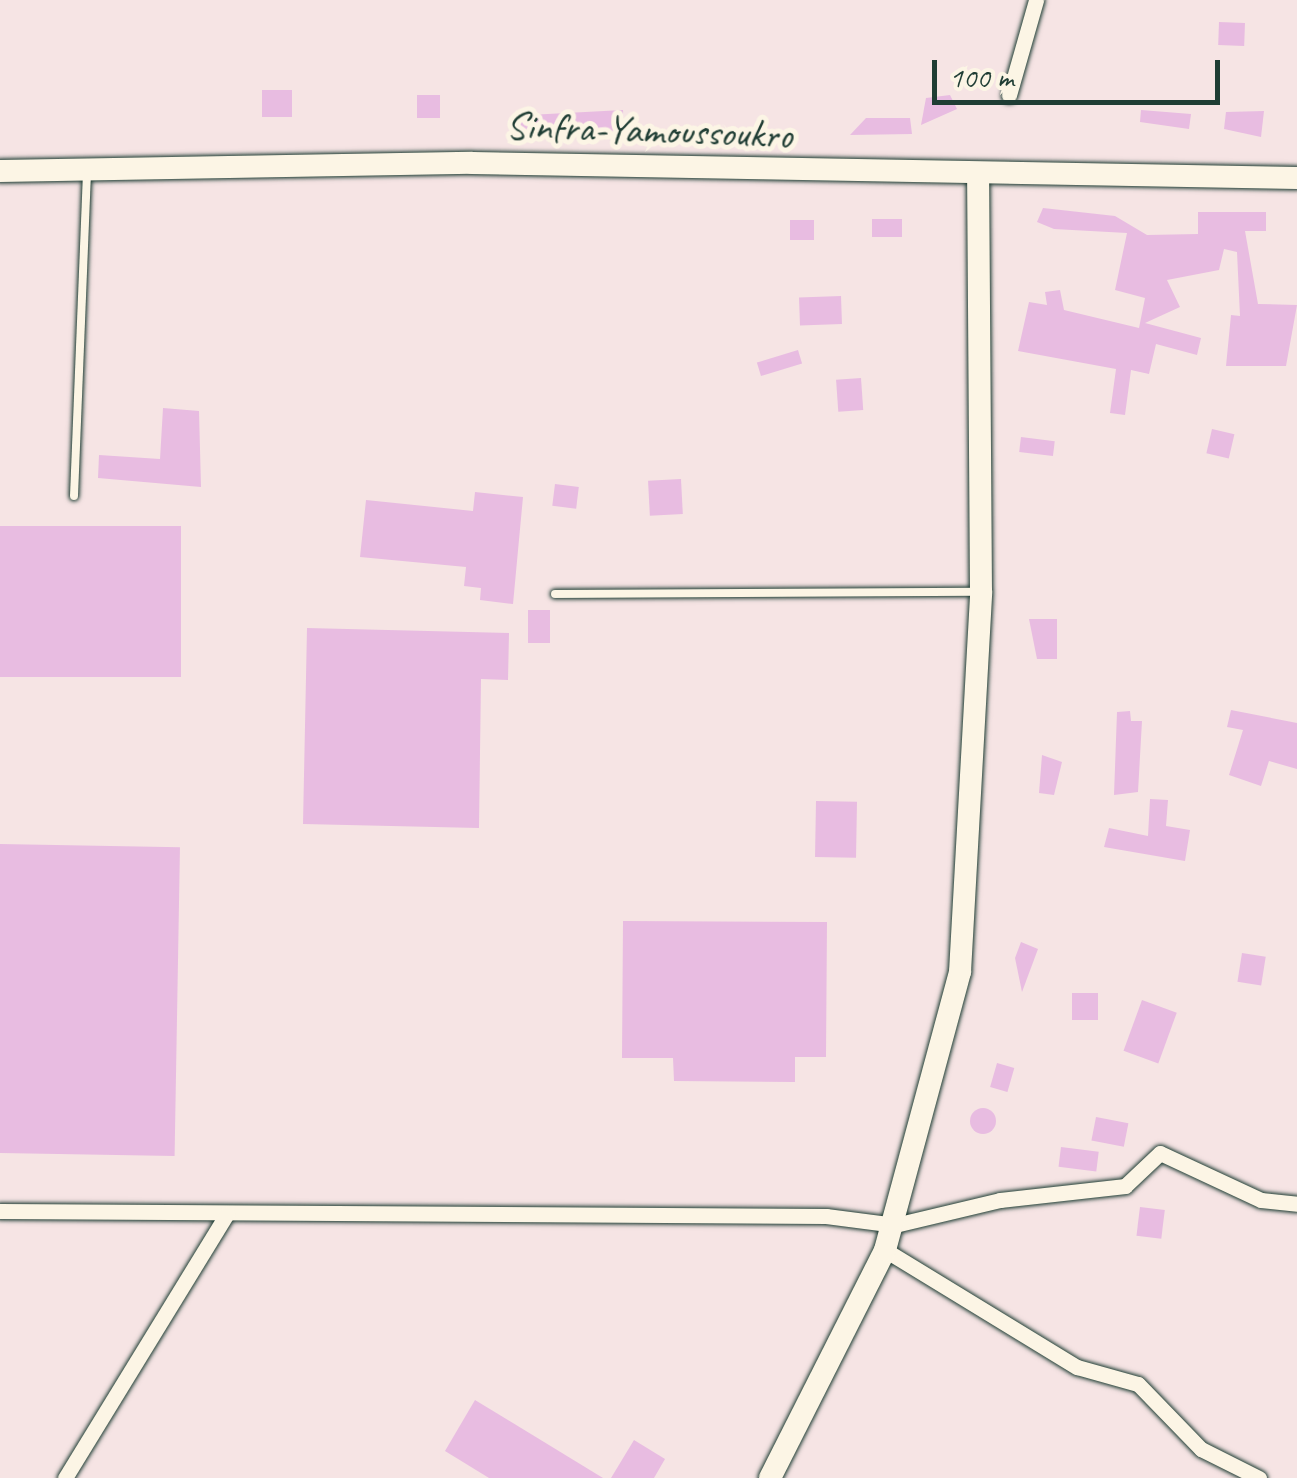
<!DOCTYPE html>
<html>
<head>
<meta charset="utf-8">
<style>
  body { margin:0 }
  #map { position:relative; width:1297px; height:1478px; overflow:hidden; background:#f6e4e4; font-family:Caveat,sans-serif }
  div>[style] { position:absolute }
  .building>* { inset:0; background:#e8bce1; transform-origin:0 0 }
  .round { border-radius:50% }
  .roads { filter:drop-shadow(0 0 2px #1f3d34) drop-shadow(0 0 2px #1f3d34) }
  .lane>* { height:8px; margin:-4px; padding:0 4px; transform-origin:4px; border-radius:4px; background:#fcf5e5 }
  .street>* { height:15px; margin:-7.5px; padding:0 7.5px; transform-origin:7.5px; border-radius:7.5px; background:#fcf5e5 }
  .secondary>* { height:22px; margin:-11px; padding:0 11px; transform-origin:11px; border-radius:11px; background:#fcf5e5 }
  span { translate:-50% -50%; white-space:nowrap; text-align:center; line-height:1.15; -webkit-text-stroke:10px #fcf5e5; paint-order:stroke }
  .street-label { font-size:40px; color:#1f3d34 }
  .scale { position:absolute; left:932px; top:60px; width:288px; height:45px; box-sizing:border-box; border:5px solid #1f3d34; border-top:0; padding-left:12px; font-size:30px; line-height:35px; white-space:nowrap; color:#1f3d34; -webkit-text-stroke:8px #fcf5e5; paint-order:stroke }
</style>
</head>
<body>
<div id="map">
  <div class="building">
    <div style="left:1219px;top:22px;width:26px;height:23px;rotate:2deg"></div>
    <div style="left:262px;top:90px;width:30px;height:27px"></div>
    <div style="left:417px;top:95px;width:23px;height:23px"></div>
    <div style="clip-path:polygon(950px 95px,957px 109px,921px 125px,926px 98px)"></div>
    <div style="left:623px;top:110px;width:20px;height:104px;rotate:87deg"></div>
    <div style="clip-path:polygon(1141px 110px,1191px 114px,1189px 129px,1140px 122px)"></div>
    <div style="clip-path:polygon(1264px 111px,1261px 137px,1224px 129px,1226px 112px)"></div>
    <div style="clip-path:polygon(866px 118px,910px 118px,912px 134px,850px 135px)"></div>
    <div style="clip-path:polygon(1043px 208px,1115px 216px,1147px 235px,1198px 234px,1198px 212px,1266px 212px,1266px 231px,1245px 231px,1258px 304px,1297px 305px,1286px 366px,1226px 366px,1231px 315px,1240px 316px,1237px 252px,1224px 249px,1219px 270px,1167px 280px,1180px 307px,1145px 323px,1201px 338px,1197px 355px,1156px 344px,1149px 374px,1131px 370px,1125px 415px,1110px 413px,1116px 369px,1018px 351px,1029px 302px,1047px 305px,1045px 292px,1060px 290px,1064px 310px,1139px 328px,1145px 298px,1115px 290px,1127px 233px,1054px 229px,1037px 222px)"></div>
    <div style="left:872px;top:219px;width:30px;height:18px"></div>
    <div style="left:790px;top:220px;width:24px;height:20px"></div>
    <div style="left:841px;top:296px;width:28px;height:42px;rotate:88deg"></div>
    <div style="left:798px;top:350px;width:14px;height:43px;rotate:73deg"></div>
    <div style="left:861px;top:378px;width:32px;height:25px;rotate:86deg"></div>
    <div style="clip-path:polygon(163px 408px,199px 411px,201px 487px,98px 478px,99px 455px,160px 459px)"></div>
    <div style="left:1212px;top:429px;width:23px;height:25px;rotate:13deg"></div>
    <div style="left:1021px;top:437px;width:34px;height:15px;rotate:7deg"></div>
    <div style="left:681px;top:479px;width:35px;height:33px;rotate:87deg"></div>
    <div style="left:555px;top:484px;width:24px;height:22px;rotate:7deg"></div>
    <div style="clip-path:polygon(475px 492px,523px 497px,513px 604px,480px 600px,481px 588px,464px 586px,466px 567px,360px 557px,366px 500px,473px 511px)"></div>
    <div style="left:181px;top:526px;width:151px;height:181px;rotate:90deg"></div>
    <div style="left:528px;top:610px;width:22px;height:33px"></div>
    <div style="clip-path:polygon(1029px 619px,1057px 619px,1057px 659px,1037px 659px)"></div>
    <div style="clip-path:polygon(307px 628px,509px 633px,508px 680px,481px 679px,479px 828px,303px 824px)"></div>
    <div style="clip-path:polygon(1231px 710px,1297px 723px,1297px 769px,1269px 761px,1261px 786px,1229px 775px,1243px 730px,1227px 727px)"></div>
    <div style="clip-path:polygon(1130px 711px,1131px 721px,1142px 721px,1138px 792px,1114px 795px,1117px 712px)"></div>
    <div style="clip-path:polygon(1042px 755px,1062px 762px,1054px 795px,1039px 793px)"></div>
    <div style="clip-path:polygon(1150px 799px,1168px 800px,1166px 826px,1190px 830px,1185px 861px,1104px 847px,1109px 828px,1148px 836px)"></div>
    <div style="left:816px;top:801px;width:41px;height:56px;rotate:1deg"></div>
    <div style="left:0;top:844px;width:180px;height:309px;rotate:1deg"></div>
    <div style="clip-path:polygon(623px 921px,827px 922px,826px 1057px,795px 1057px,795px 1082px,674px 1081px,673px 1058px,622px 1058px)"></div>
    <div style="clip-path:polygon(1021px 942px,1038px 949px,1022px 992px,1015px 958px)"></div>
    <div style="left:1242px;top:953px;width:24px;height:29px;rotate:9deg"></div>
    <div style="left:1072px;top:993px;width:26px;height:27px"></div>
    <div style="left:1142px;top:1000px;width:37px;height:54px;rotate:20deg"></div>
    <div style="left:997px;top:1063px;width:18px;height:25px;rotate:16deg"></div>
    <div class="round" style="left:970px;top:1108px;width:26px;height:26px"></div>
    <div style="left:1096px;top:1117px;width:33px;height:24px;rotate:11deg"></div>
    <div style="left:1061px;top:1147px;width:38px;height:20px;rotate:7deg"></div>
    <div style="left:1140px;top:1207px;width:25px;height:29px;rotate:7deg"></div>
    <div style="clip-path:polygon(475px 1400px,603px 1478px,489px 1478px,445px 1451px)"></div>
    <div style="clip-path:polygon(634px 1440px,665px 1459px,654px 1478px,611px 1478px)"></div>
  </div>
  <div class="roads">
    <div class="lane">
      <div style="left:74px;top:496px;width:325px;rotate:-87.7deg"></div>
      <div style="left:555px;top:594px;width:421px;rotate:-0.3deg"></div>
    </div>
    <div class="street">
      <div style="left:1009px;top:95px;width:99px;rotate:-74.1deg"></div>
      <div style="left:0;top:1211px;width:826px;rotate:0.35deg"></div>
      <div style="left:826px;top:1216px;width:70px;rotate:7.4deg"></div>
      <div style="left:895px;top:1225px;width:108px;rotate:-13.4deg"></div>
      <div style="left:1000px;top:1200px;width:126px;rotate:-6.4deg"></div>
      <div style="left:1125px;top:1186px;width:48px;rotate:-43.3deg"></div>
      <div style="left:1160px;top:1153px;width:111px;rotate:25deg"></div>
      <div style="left:1261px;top:1200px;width:36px;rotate:6deg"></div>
      <div style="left:885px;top:1250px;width:225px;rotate:31.4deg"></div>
      <div style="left:1077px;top:1367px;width:63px;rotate:15.6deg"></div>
      <div style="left:1138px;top:1384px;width:91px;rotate:45.9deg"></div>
      <div style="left:1201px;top:1449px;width:65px;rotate:26.6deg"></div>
      <div style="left:65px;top:1478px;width:310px;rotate:-58.5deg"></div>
    </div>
    <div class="secondary">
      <div style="left:0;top:171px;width:472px;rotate:-1deg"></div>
      <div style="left:472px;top:163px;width:825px;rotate:1.04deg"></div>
      <div style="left:770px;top:1478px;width:255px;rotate:-63.2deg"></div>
      <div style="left:885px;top:1250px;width:288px;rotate:-74.9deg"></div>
      <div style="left:960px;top:972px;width:381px;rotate:-86.8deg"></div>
      <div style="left:981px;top:592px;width:416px;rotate:-90.4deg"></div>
    </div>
  </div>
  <div class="street-label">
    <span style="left:649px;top:130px;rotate:2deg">Sinfra-Yamoussoukro</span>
  </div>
  <div class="scale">100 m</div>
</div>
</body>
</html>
